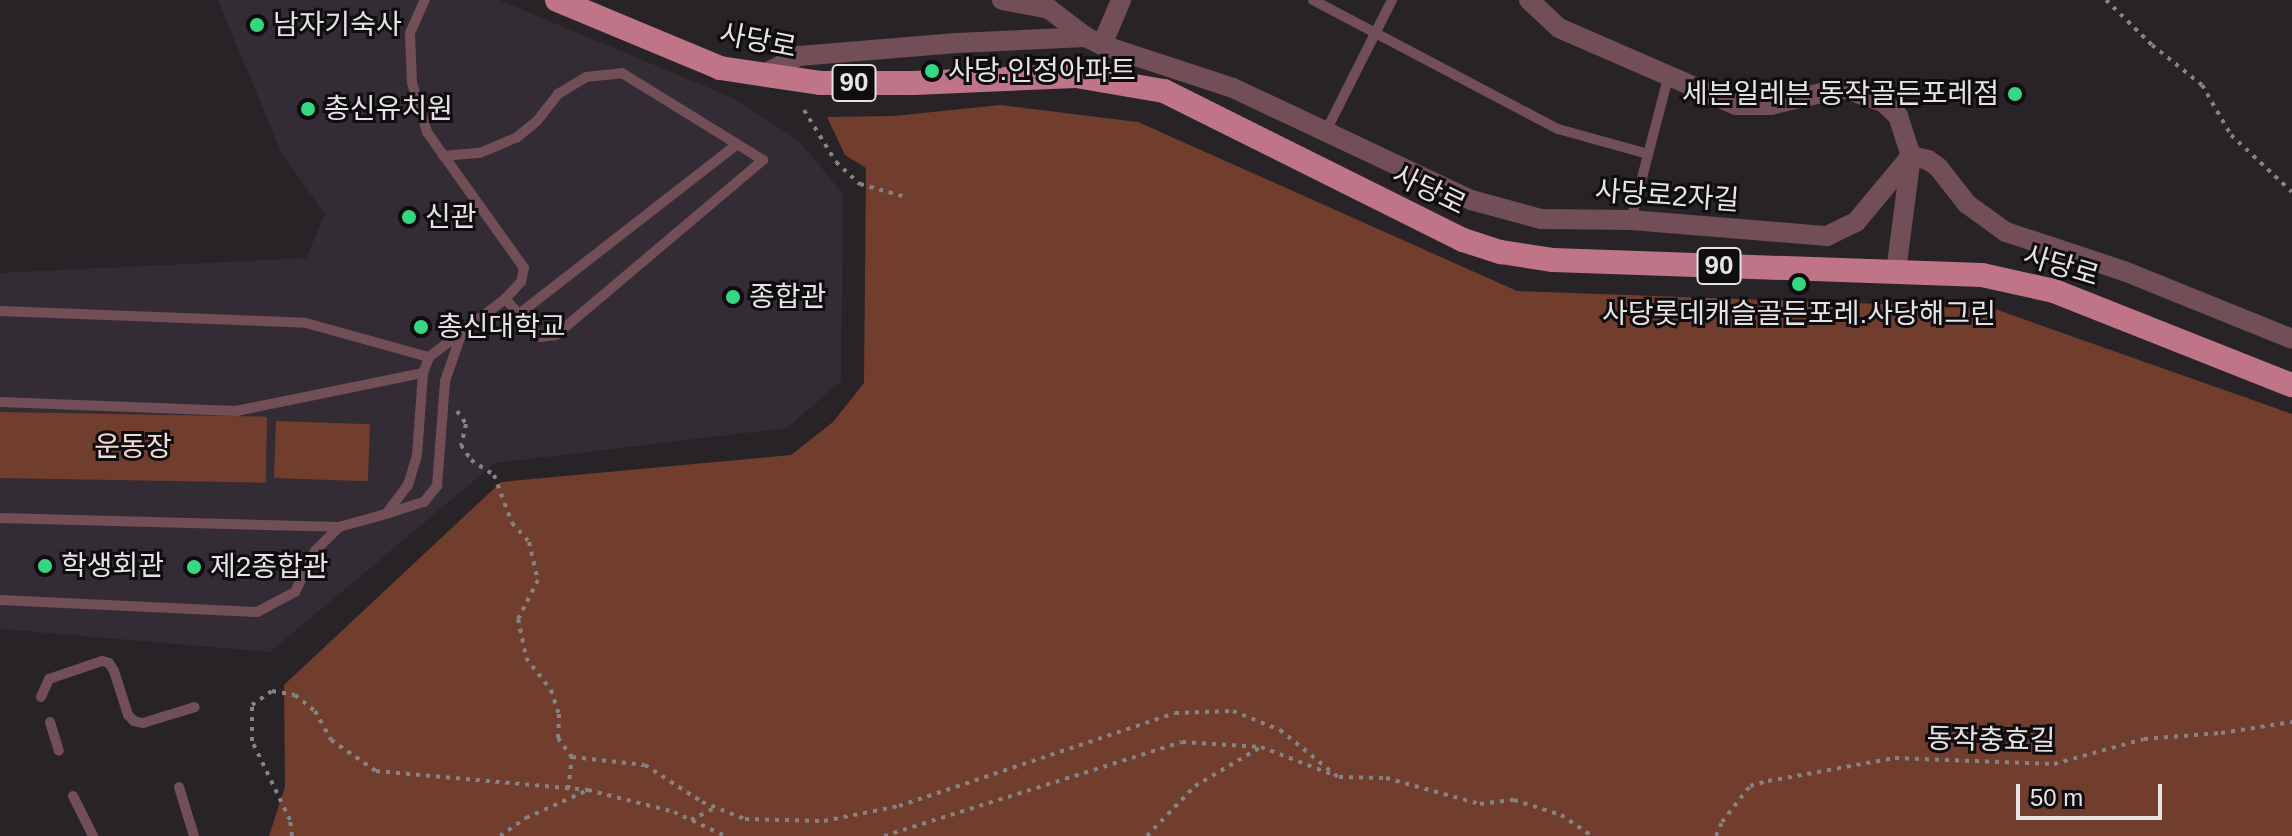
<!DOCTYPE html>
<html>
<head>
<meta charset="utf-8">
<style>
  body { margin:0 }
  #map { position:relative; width:2292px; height:836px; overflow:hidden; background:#272327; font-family:Helvetica,"Noto Sans KR",sans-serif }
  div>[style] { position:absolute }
  .built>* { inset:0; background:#342c34 }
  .green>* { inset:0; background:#713e2d; transform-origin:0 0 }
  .path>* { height:4px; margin-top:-2px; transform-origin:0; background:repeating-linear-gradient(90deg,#868386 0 4px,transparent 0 10px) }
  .lane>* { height:10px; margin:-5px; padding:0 5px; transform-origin:5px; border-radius:5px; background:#724e56 }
  .street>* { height:20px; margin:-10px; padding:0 10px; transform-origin:10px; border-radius:10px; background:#724e56 }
  .primary>* { height:24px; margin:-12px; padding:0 12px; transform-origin:12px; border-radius:12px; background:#bf7587 }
  .dots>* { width:22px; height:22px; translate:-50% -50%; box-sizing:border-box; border:4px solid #0f0d0f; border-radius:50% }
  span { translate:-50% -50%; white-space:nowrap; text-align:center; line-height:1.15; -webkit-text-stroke:6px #0f0d0f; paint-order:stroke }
  .shield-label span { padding:2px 6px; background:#0f0d0f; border:2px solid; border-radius:6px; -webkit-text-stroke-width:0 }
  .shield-label { font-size:26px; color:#e5e3e5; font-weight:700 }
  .poi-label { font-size:28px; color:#e5e3e5 }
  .left { translate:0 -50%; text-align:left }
  .right { translate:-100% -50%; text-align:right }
  .street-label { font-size:28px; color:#e5e3e5 }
  .park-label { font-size:28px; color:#f3dbd4 }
  .scale { position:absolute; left:2016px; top:784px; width:146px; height:36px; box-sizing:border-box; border:4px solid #e5e3e5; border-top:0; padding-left:10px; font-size:24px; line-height:28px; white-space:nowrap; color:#e5e3e5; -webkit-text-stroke:6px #0f0d0f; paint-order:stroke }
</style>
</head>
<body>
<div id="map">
  <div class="built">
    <div style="clip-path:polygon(218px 0,499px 0,733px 98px,798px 140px,843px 194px,841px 381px,787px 428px,495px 463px,270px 652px,0 629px,0 273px,306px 258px,325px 214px,282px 154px)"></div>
  </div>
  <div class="green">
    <div style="clip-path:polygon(1000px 105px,1138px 122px,1517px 291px,1992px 308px,2292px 414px,2292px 836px,269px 836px,285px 787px,284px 685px,501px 482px,791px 455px,833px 422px,864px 383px,866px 168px,845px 155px,827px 117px,894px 116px)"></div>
    <div style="left:0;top:412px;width:267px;height:66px;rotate:1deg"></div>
    <div style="left:276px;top:421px;width:94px;height:57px;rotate:2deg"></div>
  </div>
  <div class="path">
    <div style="left:2106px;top:0;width:64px;rotate:44.4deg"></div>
    <div style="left:2152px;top:45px;width:64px;rotate:38.7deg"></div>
    <div style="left:2202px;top:85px;width:58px;rotate:59.9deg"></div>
    <div style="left:2231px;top:135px;width:83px;rotate:43.1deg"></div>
    <div style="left:804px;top:110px;width:61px;rotate:58.4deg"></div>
    <div style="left:836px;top:162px;width:33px;rotate:43deg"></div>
    <div style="left:860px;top:184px;width:48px;rotate:15.8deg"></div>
    <div style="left:457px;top:411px;width:16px;rotate:55deg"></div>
    <div style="left:466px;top:424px;width:22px;rotate:103deg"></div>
    <div style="left:461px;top:445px;width:18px;rotate:56deg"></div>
    <div style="left:471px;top:460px;width:27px;rotate:33deg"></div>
    <div style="left:494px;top:475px;width:51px;rotate:69.4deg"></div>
    <div style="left:512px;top:523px;width:25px;rotate:48deg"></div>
    <div style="left:529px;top:542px;width:39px;rotate:77deg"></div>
    <div style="left:538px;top:580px;width:44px;rotate:117.1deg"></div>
    <div style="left:518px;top:619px;width:40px;rotate:78deg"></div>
    <div style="left:526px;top:658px;width:41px;rotate:52deg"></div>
    <div style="left:551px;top:690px;width:25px;rotate:72deg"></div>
    <div style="left:559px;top:714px;width:24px;rotate:92deg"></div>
    <div style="left:558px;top:738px;width:24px;rotate:54deg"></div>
    <div style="left:572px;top:757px;width:73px;rotate:6.3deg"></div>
    <div style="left:645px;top:765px;width:68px;rotate:33deg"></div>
    <div style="left:702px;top:802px;width:46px;rotate:21.6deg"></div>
    <div style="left:745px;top:819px;width:79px;rotate:1.5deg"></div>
    <div style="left:824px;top:821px;width:76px;rotate:-11.3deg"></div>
    <div style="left:899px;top:806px;width:291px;rotate:-18.6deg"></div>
    <div style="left:1175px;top:713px;width:58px;rotate:-2deg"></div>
    <div style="left:1233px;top:711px;width:51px;rotate:22deg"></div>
    <div style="left:1280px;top:730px;width:75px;rotate:39deg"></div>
    <div style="left:1339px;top:777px;width:47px;rotate:1.2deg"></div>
    <div style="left:1386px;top:778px;width:98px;rotate:15.5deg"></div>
    <div style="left:1480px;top:804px;width:34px;rotate:-7deg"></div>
    <div style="left:1514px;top:800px;width:49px;rotate:17.7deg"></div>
    <div style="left:1561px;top:815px;width:37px;rotate:34deg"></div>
    <div style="left:568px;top:789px;width:32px;rotate:-83deg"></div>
    <div style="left:691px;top:820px;width:28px;rotate:-27deg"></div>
    <div style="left:292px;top:836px;width:16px;rotate:-97deg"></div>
    <div style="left:290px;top:820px;width:88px;rotate:-115.7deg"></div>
    <div style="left:252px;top:741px;width:36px;rotate:-90deg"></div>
    <div style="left:252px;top:705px;width:24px;rotate:-35deg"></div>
    <div style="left:272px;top:691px;width:23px;rotate:10deg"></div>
    <div style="left:295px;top:695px;width:26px;rotate:39deg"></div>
    <div style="left:315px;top:711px;width:33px;rotate:61deg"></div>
    <div style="left:331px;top:740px;width:55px;rotate:34.6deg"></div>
    <div style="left:376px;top:771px;width:213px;rotate:5.1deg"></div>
    <div style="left:588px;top:790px;width:89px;rotate:14.3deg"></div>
    <div style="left:674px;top:812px;width:56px;rotate:25.2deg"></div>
    <div style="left:500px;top:836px;width:32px;rotate:-35deg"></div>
    <div style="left:526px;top:818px;width:66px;rotate:-24.2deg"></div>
    <div style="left:884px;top:836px;width:312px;rotate:-17.5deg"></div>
    <div style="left:1182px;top:742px;width:79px;rotate:3.6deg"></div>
    <div style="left:1261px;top:747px;width:75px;rotate:21.1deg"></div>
    <div style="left:1147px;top:836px;width:69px;rotate:-46.2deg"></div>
    <div style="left:1195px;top:786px;width:77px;rotate:-30.6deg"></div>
    <div style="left:1716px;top:836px;width:15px;rotate:-67deg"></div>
    <div style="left:1722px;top:822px;width:46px;rotate:-52.1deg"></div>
    <div style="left:1750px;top:786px;width:19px;rotate:-16deg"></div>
    <div style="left:1768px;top:781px;width:129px;rotate:-10.3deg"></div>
    <div style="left:1895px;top:758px;width:159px;rotate:2.2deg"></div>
    <div style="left:2054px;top:764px;width:93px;rotate:-15.5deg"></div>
    <div style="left:2144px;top:739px;width:77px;rotate:-4.5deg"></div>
    <div style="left:2221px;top:733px;width:72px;rotate:-8.8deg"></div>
  </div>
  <div class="lane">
    <div style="left:1313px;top:0;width:277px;rotate:27.8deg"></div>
    <div style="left:1558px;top:129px;width:93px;rotate:15.5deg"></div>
    <div style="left:1325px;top:133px;width:149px;rotate:-63.3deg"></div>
    <div style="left:443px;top:156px;width:37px;rotate:-5deg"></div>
    <div style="left:480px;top:153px;width:39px;rotate:-23deg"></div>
    <div style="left:516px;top:138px;width:27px;rotate:-39deg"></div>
    <div style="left:537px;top:121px;width:34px;rotate:-52deg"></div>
    <div style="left:558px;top:94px;width:33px;rotate:-31deg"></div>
    <div style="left:586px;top:77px;width:36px;rotate:-6deg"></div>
    <div style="left:622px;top:73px;width:166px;rotate:31.7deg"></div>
    <div style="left:763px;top:160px;width:271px;rotate:139.8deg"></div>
    <div style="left:556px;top:335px;width:16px;rotate:173deg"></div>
    <div style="left:540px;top:337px;width:52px;rotate:-132.6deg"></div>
    <div style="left:1631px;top:220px;width:147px;rotate:-75.4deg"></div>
    <div style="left:0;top:311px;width:306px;rotate:2.2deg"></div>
    <div style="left:306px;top:323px;width:128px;rotate:15.5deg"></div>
    <div style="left:519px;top:314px;width:276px;rotate:-37.9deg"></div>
    <div style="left:0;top:402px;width:236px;rotate:2.2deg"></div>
    <div style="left:236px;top:411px;width:191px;rotate:-11.5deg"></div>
    <div style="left:386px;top:514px;width:40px;rotate:-18deg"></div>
    <div style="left:424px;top:502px;width:21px;rotate:-51deg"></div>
    <div style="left:437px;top:486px;width:105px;rotate:-85.6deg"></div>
    <div style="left:445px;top:381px;width:49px;rotate:-70.8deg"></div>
    <div style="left:0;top:518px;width:339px;rotate:1.5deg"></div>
    <div style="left:0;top:600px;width:257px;rotate:2.7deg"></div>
    <div style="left:257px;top:612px;width:43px;rotate:-27.8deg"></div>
    <div style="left:295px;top:592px;width:46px;rotate:-64deg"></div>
    <div style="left:315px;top:551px;width:34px;rotate:-45deg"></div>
    <div style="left:339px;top:527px;width:49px;rotate:-15.5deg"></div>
    <div style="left:386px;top:514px;width:36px;rotate:-53deg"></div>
    <div style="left:408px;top:485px;width:31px;rotate:-73deg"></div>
    <div style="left:417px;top:455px;width:82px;rotate:-85.8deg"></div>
    <div style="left:423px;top:373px;width:17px;rotate:-69deg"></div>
    <div style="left:429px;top:357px;width:96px;rotate:-37.3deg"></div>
    <div style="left:505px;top:299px;width:23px;rotate:-47deg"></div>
    <div style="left:521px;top:282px;width:14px;rotate:-78deg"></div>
    <div style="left:524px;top:268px;width:167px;rotate:-125.5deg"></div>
    <div style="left:427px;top:132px;width:51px;rotate:-107deg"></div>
    <div style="left:412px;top:83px;width:50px;rotate:-92.3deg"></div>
    <div style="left:410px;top:33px;width:36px;rotate:-66deg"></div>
    <div style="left:41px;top:697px;width:20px;rotate:-66deg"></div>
    <div style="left:49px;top:679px;width:56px;rotate:-18.8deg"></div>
    <div style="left:102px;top:661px;width:7px;rotate:16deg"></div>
    <div style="left:109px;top:663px;width:9px;rotate:58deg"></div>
    <div style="left:114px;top:671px;width:46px;rotate:72.3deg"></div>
    <div style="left:128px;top:715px;width:8px;rotate:45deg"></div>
    <div style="left:134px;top:721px;width:9px;rotate:13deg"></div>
    <div style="left:143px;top:723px;width:54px;rotate:-17.1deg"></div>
    <div style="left:50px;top:722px;width:30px;rotate:73deg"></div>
    <div style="left:179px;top:787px;width:51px;rotate:73deg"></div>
    <div style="left:73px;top:796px;width:45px;rotate:63.4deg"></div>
  </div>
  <div class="street">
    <div style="left:1002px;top:0;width:48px;rotate:10.8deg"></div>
    <div style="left:1049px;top:9px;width:46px;rotate:37.1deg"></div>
    <div style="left:1086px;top:37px;width:18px;rotate:27deg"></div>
    <div style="left:1102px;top:45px;width:138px;rotate:18.2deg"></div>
    <div style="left:1233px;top:88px;width:263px;rotate:25.2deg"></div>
    <div style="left:1471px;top:200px;width:73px;rotate:15.2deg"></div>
    <div style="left:1541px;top:219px;width:90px;rotate:0.6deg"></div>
    <div style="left:1631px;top:220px;width:197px;rotate:4.7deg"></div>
    <div style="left:1827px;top:236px;width:32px;rotate:-26deg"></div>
    <div style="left:1856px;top:222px;width:86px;rotate:-50.2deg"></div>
    <div style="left:1911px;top:156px;width:17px;rotate:13deg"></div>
    <div style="left:1928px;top:160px;width:12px;rotate:35deg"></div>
    <div style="left:1938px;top:167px;width:47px;rotate:51.9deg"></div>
    <div style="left:1967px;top:204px;width:48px;rotate:35.7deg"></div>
    <div style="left:2006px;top:232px;width:124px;rotate:18.3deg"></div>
    <div style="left:2124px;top:271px;width:181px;rotate:22deg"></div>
    <div style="left:1529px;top:0;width:41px;rotate:43deg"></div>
    <div style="left:1559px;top:28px;width:193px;rotate:23.5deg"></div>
    <div style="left:1736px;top:105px;width:35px"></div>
    <div style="left:1771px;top:105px;width:73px;rotate:-13.5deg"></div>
    <div style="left:1842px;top:88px;width:43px;rotate:18.9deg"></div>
    <div style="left:1883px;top:102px;width:21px;rotate:43deg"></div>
    <div style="left:1898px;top:116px;width:42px;rotate:72deg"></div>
    <div style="left:1911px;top:156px;width:116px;rotate:97.4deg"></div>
    <div style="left:1102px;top:45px;width:49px;rotate:-67.1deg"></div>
    <div style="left:762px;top:75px;width:42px;rotate:-27.2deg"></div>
    <div style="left:799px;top:56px;width:158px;rotate:-4.7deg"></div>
    <div style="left:956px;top:43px;width:130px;rotate:-2.6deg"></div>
  </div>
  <div class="primary">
    <div style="left:557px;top:0;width:177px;rotate:22.6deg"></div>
    <div style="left:720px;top:68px;width:101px;rotate:8.5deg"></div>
    <div style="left:820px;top:83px;width:94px"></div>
    <div style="left:914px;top:83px;width:162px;rotate:-2.5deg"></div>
    <div style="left:1076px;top:76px;width:89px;rotate:9.7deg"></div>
    <div style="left:1164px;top:91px;width:334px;rotate:26.5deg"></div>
    <div style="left:1463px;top:240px;width:40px;rotate:18deg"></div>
    <div style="left:1501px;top:252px;width:53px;rotate:8.7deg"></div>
    <div style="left:1553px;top:260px;width:429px;rotate:2deg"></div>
    <div style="left:1982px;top:275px;width:74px;rotate:12.5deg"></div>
    <div style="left:2054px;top:291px;width:256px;rotate:21.6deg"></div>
  </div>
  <div class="dots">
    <div style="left:257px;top:25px;background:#35d881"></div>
    <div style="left:932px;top:71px;background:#35d881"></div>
    <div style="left:2015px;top:94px;background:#35d881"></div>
    <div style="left:308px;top:109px;background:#35d881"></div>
    <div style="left:409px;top:217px;background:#35d881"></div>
    <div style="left:1799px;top:284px;background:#35d881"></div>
    <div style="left:733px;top:297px;background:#35d881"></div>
    <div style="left:421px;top:327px;background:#35d881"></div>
    <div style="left:45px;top:566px;background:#35d881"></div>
    <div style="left:194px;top:567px;background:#35d881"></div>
  </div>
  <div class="shield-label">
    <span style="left:854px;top:83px">90</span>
    <span style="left:1719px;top:266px">90</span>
  </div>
  <div class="poi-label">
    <span class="left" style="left:273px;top:25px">남자기숙사</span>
    <span class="left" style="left:948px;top:71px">사당.인정아파트</span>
    <span class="right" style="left:1999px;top:94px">세븐일레븐 동작골든포레점</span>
    <span class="left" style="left:324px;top:109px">총신유치원</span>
    <span class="left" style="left:425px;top:217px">신관</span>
    <span class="left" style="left:749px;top:297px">종합관</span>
    <span style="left:1799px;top:314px">사당롯데캐슬골든포레.사당해그린</span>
    <span class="left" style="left:437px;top:327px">총신대학교</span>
    <span class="left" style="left:61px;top:566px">학생회관</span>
    <span class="left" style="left:210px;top:567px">제2종합관</span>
  </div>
  <div class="street-label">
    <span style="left:758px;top:41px;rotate:11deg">사당로</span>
    <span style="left:1429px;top:190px;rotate:26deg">사당로</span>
    <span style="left:1667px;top:196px;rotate:4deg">사당로2자길</span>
    <span style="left:2061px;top:266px;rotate:17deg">사당로</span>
    <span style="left:1991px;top:740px;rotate:1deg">동작충효길</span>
  </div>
  <div class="park-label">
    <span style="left:133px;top:447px">운동장</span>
  </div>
  <div class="scale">50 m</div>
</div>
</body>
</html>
